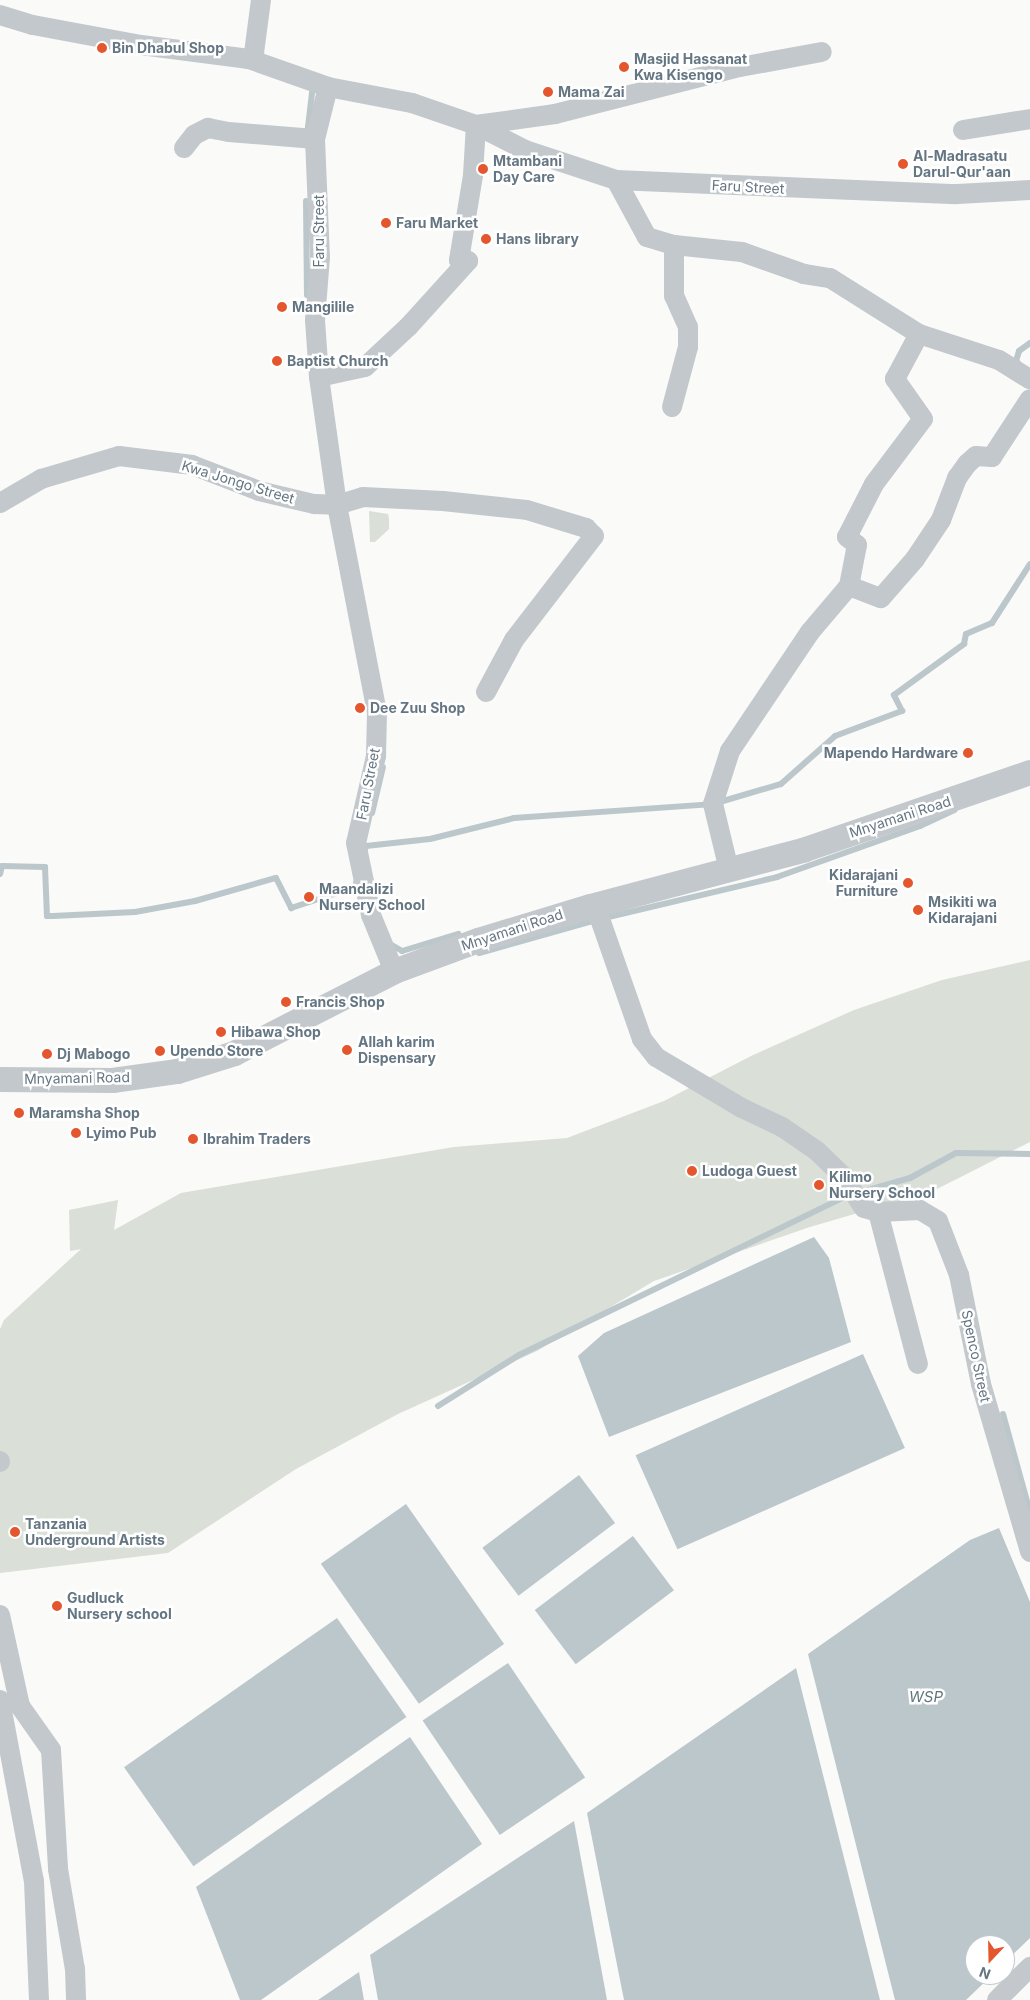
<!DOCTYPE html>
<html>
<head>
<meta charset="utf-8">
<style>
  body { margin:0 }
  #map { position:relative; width:1030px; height:2000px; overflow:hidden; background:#fafaf8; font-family:Inter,sans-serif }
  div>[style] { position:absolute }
  .green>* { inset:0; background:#dadfd7 }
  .water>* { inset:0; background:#bbc7cb; transform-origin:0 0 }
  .stream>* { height:6px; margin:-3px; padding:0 3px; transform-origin:3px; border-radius:3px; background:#bbc7cb }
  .minor>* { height:20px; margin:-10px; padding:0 10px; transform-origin:10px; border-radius:10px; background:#c3c8cc }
  .tertiary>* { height:25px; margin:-12.5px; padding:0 12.5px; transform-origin:12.5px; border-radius:12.5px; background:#c3c8cc }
  .dots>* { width:14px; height:14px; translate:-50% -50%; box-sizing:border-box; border:2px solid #fff; border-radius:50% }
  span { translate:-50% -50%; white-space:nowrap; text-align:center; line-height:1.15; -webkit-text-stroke:5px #fff; paint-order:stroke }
  .poi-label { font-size:14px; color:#657683; font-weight:700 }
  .left { translate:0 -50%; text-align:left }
  .right { translate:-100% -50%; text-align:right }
  .street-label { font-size:14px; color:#657683 }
  .water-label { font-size:15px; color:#60757c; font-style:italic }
  .north { position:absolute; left:965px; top:1935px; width:50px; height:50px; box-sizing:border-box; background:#fff; border:1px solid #c1c8cd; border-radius:50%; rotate:201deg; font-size:14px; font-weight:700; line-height:20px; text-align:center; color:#657683 }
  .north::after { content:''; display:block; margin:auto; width:18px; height:22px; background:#e4572e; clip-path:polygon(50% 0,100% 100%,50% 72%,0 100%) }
</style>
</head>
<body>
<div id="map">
  <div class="green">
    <div style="clip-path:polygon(369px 511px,388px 514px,389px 519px,389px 529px,375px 542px,370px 542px)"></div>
    <div style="clip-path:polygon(1030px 960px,1030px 1142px,933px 1191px,810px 1227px,654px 1281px,537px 1351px,398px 1414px,296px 1469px,168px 1553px,0 1573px,0 1329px,4px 1320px,81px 1249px,70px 1251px,69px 1210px,118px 1200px,114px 1230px,181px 1193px,454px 1147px,567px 1138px,664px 1101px,751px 1056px,854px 1010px,942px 980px)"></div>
  </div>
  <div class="water">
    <div style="clip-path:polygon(814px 1237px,829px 1258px,851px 1342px,609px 1437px,578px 1356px,604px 1333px)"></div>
    <div style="left:863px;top:1354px;width:103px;height:249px;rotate:66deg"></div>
    <div style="left:579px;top:1475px;width:60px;height:121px;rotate:53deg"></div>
    <div style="left:406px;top:1504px;width:171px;height:104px;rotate:55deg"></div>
    <div style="clip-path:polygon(999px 1528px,1030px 1602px,1030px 1938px,1005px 1962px,1005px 1945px,975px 1945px,975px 1975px,992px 1975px,966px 2000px,895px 2000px,808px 1654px,970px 1540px)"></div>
    <div style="left:633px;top:1536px;width:68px;height:123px;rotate:53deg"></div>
    <div style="left:337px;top:1618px;width:121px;height:260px;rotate:55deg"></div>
    <div style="left:508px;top:1663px;width:138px;height:103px;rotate:56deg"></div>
    <div style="clip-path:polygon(796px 1668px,880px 2000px,624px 2000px,587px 1813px)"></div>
    <div style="clip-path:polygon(410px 1737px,482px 1844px,261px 2000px,240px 2000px,196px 1887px)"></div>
    <div style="clip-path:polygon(574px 1821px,607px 2000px,378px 2000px,370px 1955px)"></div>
    <div style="clip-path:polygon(359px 1972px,364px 2000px,318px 2000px)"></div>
  </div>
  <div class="stream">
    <div style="left:307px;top:135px;width:50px;rotate:-83.2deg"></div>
    <div style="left:306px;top:201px;width:94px;rotate:89.4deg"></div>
    <div style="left:1019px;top:364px;width:4px;rotate:-135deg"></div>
    <div style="left:1016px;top:361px;width:10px;rotate:-73deg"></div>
    <div style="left:1019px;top:351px;width:14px;rotate:-36deg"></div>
    <div style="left:372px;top:813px;width:47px;rotate:-76.6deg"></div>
    <div style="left:364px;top:852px;width:6px;rotate:-72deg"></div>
    <div style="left:366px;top:846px;width:64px;rotate:-6.2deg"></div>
    <div style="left:430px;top:839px;width:87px;rotate:-14deg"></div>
    <div style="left:514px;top:818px;width:199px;rotate:-4deg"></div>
    <div style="left:713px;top:804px;width:71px;rotate:-16.4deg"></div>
    <div style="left:781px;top:784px;width:72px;rotate:-41.6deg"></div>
    <div style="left:835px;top:736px;width:72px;rotate:-20.5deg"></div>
    <div style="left:902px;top:711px;width:18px;rotate:-117deg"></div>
    <div style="left:894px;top:695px;width:87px;rotate:-36.1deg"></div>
    <div style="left:964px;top:644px;width:10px;rotate:-79deg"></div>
    <div style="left:966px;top:634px;width:28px;rotate:-23deg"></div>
    <div style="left:992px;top:623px;width:70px;rotate:-57.2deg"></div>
    <div style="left:0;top:874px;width:8px;rotate:-76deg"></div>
    <div style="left:2px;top:866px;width:43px;rotate:1.3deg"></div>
    <div style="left:45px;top:867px;width:49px;rotate:87.7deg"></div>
    <div style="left:47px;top:916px;width:6px"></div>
    <div style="left:53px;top:916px;width:82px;rotate:-2.8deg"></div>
    <div style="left:135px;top:912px;width:61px;rotate:-10.4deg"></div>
    <div style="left:195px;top:901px;width:84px;rotate:-15.9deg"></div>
    <div style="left:276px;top:878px;width:34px;rotate:63deg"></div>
    <div style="left:291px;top:908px;width:67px;rotate:-18.2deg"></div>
    <div style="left:355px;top:887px;width:8px;rotate:-76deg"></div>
    <div style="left:390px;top:944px;width:14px;rotate:30deg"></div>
    <div style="left:402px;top:951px;width:59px;rotate:-16.9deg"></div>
    <div style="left:479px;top:953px;width:126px;rotate:-15.7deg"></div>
    <div style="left:600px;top:919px;width:182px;rotate:-13.3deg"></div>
    <div style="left:777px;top:877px;width:152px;rotate:-19.6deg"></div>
    <div style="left:920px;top:826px;width:38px;rotate:-25deg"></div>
    <div style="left:865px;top:1191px;width:47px;rotate:-16.1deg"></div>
    <div style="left:910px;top:1178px;width:52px;rotate:-28.5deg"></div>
    <div style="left:956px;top:1153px;width:74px;rotate:0.8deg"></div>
    <div style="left:438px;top:1406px;width:96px;rotate:-32.2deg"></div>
    <div style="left:519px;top:1355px;width:362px;rotate:-25.9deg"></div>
    <div style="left:1003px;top:1414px;width:102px;rotate:74.6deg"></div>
  </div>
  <div class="minor">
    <div style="left:0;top:15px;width:34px;rotate:17deg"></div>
    <div style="left:33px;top:25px;width:110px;rotate:10.5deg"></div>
    <div style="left:141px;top:45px;width:109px;rotate:7.4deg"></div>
    <div style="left:249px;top:59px;width:84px;rotate:19.5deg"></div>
    <div style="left:328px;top:87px;width:86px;rotate:10.8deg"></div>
    <div style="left:412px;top:103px;width:68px;rotate:19deg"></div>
    <div style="left:476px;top:125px;width:55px;rotate:27deg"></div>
    <div style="left:525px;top:150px;width:96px;rotate:18.2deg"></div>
    <div style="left:616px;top:180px;width:341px;rotate:2.4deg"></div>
    <div style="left:957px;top:194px;width:73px;rotate:-3.1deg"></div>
    <div style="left:249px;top:59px;width:8px;rotate:-50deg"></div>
    <div style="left:254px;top:53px;width:53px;rotate:-82.5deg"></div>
    <div style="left:328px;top:87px;width:54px;rotate:104deg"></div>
    <div style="left:315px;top:139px;width:118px;rotate:87.6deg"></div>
    <div style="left:320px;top:257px;width:63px;rotate:94.5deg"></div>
    <div style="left:315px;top:320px;width:57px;rotate:86deg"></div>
    <div style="left:319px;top:377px;width:129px;rotate:82deg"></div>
    <div style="left:337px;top:505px;width:211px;rotate:79.1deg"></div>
    <div style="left:377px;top:712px;width:44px;rotate:91.3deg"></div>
    <div style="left:376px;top:756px;width:89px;rotate:102.9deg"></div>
    <div style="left:356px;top:843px;width:74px;rotate:78.2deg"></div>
    <div style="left:371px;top:915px;width:61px;rotate:67.7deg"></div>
    <div style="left:963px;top:130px;width:68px;rotate:-9.3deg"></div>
    <div style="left:184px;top:148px;width:16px;rotate:-52deg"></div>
    <div style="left:194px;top:135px;width:16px;rotate:-27deg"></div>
    <div style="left:208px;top:128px;width:21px;rotate:11deg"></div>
    <div style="left:229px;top:132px;width:86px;rotate:4.7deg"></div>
    <div style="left:616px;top:180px;width:65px;rotate:61.5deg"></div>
    <div style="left:647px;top:237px;width:28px;rotate:17deg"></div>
    <div style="left:674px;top:245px;width:68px;rotate:5.9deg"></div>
    <div style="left:742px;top:252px;width:66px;rotate:19.5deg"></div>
    <div style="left:804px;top:274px;width:26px;rotate:9deg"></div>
    <div style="left:830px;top:278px;width:105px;rotate:32.2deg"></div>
    <div style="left:919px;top:334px;width:84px;rotate:18deg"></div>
    <div style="left:999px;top:360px;width:36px;rotate:32deg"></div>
    <div style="left:319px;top:377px;width:47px;rotate:-12.3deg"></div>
    <div style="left:365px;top:367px;width:60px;rotate:-43deg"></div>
    <div style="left:409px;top:326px;width:88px;rotate:-47.8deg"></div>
    <div style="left:468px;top:261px;width:9px;rotate:-174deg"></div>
    <div style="left:459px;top:260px;width:86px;rotate:-80.6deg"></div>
    <div style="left:473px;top:175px;width:50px;rotate:-86.6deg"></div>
    <div style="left:476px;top:125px;width:80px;rotate:-7.9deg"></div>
    <div style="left:555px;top:114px;width:191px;rotate:-14.3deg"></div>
    <div style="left:740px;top:67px;width:83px;rotate:-10.4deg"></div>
    <div style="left:672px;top:407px;width:62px;rotate:-75.1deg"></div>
    <div style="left:688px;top:347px;width:20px;rotate:-90deg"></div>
    <div style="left:688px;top:327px;width:34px;rotate:-114deg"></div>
    <div style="left:674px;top:296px;width:51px;rotate:-90deg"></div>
    <div style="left:0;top:503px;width:48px;rotate:-30.3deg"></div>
    <div style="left:41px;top:479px;width:81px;rotate:-16.4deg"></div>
    <div style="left:119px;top:456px;width:74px;rotate:7deg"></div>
    <div style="left:192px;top:465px;width:72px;rotate:21.2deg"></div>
    <div style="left:259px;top:491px;width:57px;rotate:13.3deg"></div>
    <div style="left:314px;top:504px;width:23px;rotate:2deg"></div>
    <div style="left:337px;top:505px;width:27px;rotate:-17deg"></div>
    <div style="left:363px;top:497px;width:80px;rotate:2.9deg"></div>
    <div style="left:443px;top:501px;width:84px;rotate:6.1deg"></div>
    <div style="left:527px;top:510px;width:62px;rotate:17deg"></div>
    <div style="left:586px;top:528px;width:11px;rotate:45deg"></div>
    <div style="left:594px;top:536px;width:131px;rotate:127.6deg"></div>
    <div style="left:514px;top:640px;width:59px;rotate:118.3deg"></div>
    <div style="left:849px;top:586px;width:42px;rotate:-79deg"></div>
    <div style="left:857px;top:545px;width:13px;rotate:-141deg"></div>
    <div style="left:847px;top:537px;width:59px;rotate:-63deg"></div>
    <div style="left:874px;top:484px;width:81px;rotate:-53deg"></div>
    <div style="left:923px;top:419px;width:49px;rotate:-125deg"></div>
    <div style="left:895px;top:379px;width:51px;rotate:-61.9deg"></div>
    <div style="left:729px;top:870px;width:68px;rotate:-103.6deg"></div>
    <div style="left:713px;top:804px;width:56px;rotate:-72.2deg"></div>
    <div style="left:730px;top:751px;width:143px;rotate:-56.1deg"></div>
    <div style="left:810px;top:632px;width:60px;rotate:-49.7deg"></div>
    <div style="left:849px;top:586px;width:34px;rotate:21deg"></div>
    <div style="left:881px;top:598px;width:52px;rotate:-48.9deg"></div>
    <div style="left:915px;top:559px;width:47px;rotate:-56.3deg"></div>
    <div style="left:941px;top:520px;width:45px;rotate:-69.1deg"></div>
    <div style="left:957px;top:478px;width:17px;rotate:-54deg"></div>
    <div style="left:967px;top:464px;width:12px;rotate:-42deg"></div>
    <div style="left:976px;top:456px;width:16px;rotate:4deg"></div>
    <div style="left:992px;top:457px;width:69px;rotate:-56.8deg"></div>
    <div style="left:590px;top:906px;width:16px;rotate:52deg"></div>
    <div style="left:600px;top:919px;width:127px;rotate:70.7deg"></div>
    <div style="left:642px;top:1039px;width:23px;rotate:52deg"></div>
    <div style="left:656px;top:1057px;width:100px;rotate:30.7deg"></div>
    <div style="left:742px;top:1108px;width:44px;rotate:25.4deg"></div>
    <div style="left:782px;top:1127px;width:42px;rotate:34.4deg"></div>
    <div style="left:817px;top:1151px;width:36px;rotate:44deg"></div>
    <div style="left:843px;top:1176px;width:38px;rotate:57deg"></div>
    <div style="left:864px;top:1208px;width:15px;rotate:16deg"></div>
    <div style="left:878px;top:1212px;width:42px;rotate:-2.7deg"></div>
    <div style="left:920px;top:1210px;width:21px;rotate:31deg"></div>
    <div style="left:938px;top:1221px;width:58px;rotate:68.7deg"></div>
    <div style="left:959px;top:1275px;width:111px;rotate:78.6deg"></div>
    <div style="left:981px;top:1384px;width:175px;rotate:73.7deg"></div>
    <div style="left:878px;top:1212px;width:157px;rotate:75.3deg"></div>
    <div style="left:0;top:1461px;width:1px;rotate:90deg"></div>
    <div style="left:0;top:1615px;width:93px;rotate:77.6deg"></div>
    <div style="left:20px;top:1706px;width:54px;rotate:54.8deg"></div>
    <div style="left:51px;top:1750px;width:119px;rotate:86.6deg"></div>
    <div style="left:58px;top:1869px;width:101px;rotate:80.4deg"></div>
    <div style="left:75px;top:1969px;width:31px;rotate:88deg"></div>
    <div style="left:0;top:1700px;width:184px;rotate:79.4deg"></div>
    <div style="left:34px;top:1881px;width:119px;rotate:87.6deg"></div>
    <div style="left:997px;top:2000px;width:47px;rotate:-45deg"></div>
  </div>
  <div class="tertiary">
    <div style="left:0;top:1079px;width:112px;rotate:0.5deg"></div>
    <div style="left:112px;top:1080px;width:66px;rotate:-7.9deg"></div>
    <div style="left:177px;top:1071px;width:60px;rotate:-17.5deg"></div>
    <div style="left:234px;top:1053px;width:180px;rotate:-27.1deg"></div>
    <div style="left:394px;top:971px;width:90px;rotate:-20.3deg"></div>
    <div style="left:478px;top:940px;width:117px;rotate:-16.9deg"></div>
    <div style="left:590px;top:906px;width:222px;rotate:-14.8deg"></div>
    <div style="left:805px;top:849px;width:238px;rotate:-18.9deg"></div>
  </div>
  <div class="dots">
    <div style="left:102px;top:48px;background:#e4572e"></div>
    <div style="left:624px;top:67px;background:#e4572e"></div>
    <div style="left:548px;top:92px;background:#e4572e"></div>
    <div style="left:903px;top:164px;background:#e4572e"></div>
    <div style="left:483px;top:169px;background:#e4572e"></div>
    <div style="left:386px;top:223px;background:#e4572e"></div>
    <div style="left:486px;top:239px;background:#e4572e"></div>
    <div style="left:282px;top:307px;background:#e4572e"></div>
    <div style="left:277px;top:361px;background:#e4572e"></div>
    <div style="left:360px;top:708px;background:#e4572e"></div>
    <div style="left:968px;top:753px;background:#e4572e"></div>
    <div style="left:908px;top:883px;background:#e4572e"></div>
    <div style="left:309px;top:897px;background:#e4572e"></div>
    <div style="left:918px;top:910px;background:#e4572e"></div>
    <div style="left:286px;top:1002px;background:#e4572e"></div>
    <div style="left:221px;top:1032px;background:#e4572e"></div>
    <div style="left:347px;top:1050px;background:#e4572e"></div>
    <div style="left:160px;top:1051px;background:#e4572e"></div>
    <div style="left:47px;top:1054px;background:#e4572e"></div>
    <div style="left:19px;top:1113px;background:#e4572e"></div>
    <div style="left:76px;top:1133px;background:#e4572e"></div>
    <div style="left:193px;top:1139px;background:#e4572e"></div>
    <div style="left:692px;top:1171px;background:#e4572e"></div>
    <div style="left:819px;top:1185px;background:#e4572e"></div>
    <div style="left:15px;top:1532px;background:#e4572e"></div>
    <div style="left:57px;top:1606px;background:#e4572e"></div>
  </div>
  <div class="poi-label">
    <span class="left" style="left:112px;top:48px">Bin Dhabul Shop</span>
    <span class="left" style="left:634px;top:67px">Masjid Hassanat<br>Kwa Kisengo</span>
    <span class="left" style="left:558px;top:92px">Mama Zai</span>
    <span class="left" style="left:913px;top:164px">Al-Madrasatu<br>Darul-Qur'aan</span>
    <span class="left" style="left:493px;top:169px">Mtambani<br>Day Care</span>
    <span class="left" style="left:396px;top:223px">Faru Market</span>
    <span class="left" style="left:496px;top:239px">Hans library</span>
    <span class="left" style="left:292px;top:307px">Mangilile</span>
    <span class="left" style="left:287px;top:361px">Baptist Church</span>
    <span class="left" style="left:370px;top:708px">Dee Zuu Shop</span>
    <span class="right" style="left:958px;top:753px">Mapendo Hardware</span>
    <span class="right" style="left:898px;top:883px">Kidarajani<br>Furniture</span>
    <span class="left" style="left:319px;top:897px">Maandalizi<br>Nursery School</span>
    <span class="left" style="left:928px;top:910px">Msikiti wa<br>Kidarajani</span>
    <span class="left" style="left:296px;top:1002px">Francis Shop</span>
    <span class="left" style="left:231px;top:1032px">Hibawa Shop</span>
    <span class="left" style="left:358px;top:1050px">Allah karim<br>Dispensary</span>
    <span class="left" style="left:170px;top:1051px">Upendo Store</span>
    <span class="left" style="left:57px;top:1054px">Dj Mabogo</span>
    <span class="left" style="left:29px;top:1113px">Maramsha Shop</span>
    <span class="left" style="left:86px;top:1133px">Lyimo Pub</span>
    <span class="left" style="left:203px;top:1139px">Ibrahim Traders</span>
    <span class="left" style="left:702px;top:1171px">Ludoga Guest</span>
    <span class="left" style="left:829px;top:1185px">Kilimo<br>Nursery School</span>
    <span class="left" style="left:25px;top:1532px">Tanzania<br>Underground Artists</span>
    <span class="left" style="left:67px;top:1606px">Gudluck<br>Nursery school</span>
  </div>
  <div class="street-label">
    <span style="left:748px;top:187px;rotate:3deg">Faru Street</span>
    <span style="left:319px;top:231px;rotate:-90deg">Faru Street</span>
    <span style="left:238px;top:482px;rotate:17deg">Kwa Jongo Street</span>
    <span style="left:368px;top:784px;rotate:-79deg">Faru Street</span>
    <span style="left:900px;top:817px;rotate:-18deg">Mnyamani Road</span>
    <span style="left:512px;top:930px;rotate:-18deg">Mnyamani Road</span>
    <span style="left:77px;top:1078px;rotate:-1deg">Mnyamani Road</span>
    <span style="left:976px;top:1356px;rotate:78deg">Spenco Street</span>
  </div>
  <div class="water-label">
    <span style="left:926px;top:1697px">WSP</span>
  </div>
  <div class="north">N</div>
</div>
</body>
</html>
